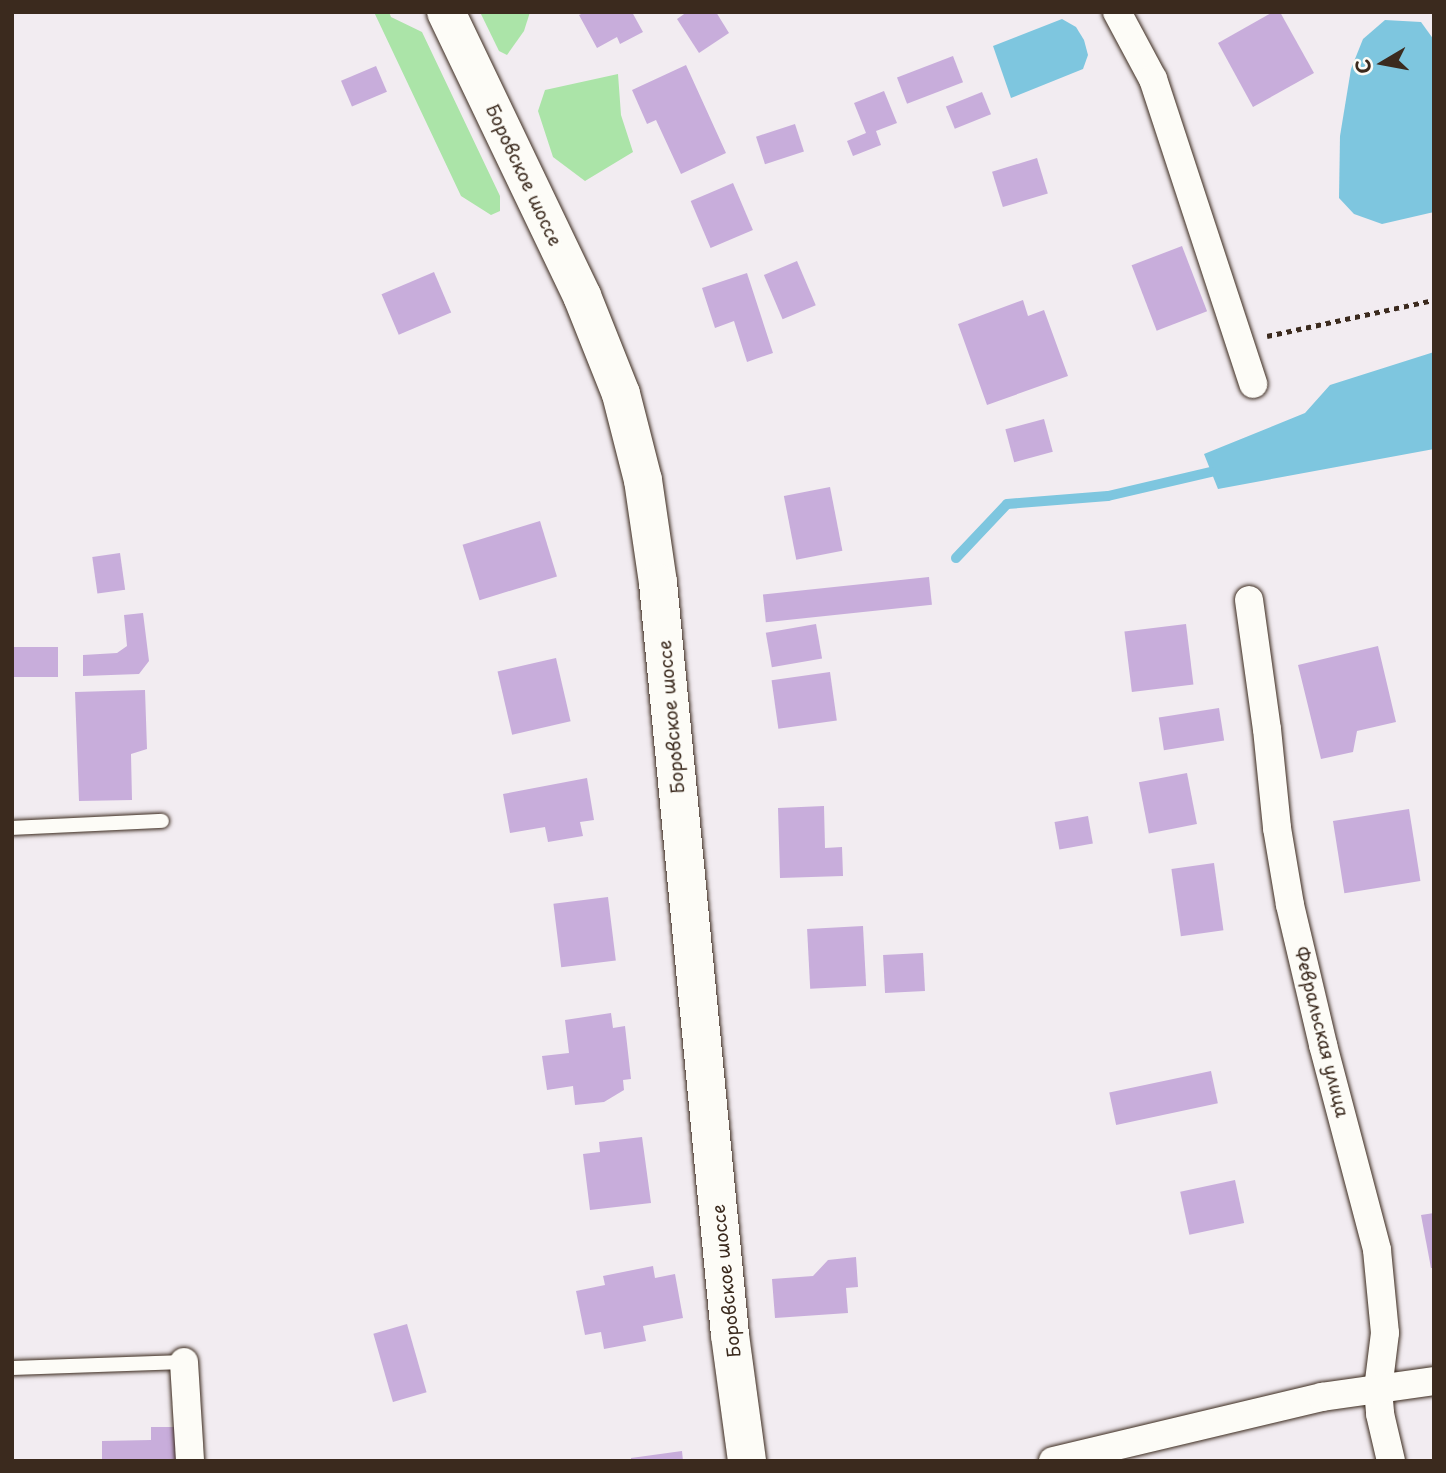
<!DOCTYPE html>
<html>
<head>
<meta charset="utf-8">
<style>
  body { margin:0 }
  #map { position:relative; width:1446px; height:1473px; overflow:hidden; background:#f2ecf1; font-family:"Playpen Sans",sans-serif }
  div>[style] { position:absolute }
  .green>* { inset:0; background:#abe4a8 }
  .water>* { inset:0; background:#7ec6df }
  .stream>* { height:10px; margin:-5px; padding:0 5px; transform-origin:5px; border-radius:5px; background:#7ec6df }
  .building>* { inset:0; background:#c8addb; transform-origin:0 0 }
  .path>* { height:4.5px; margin-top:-2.25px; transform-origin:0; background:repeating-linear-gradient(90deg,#3b2a1e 0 5px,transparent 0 10px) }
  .roads { filter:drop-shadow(0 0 2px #3b2a1e) drop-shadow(0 0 2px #3b2a1e) }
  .service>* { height:14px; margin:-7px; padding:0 7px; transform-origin:7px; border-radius:7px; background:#fdfcf7 }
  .minor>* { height:28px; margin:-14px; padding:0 14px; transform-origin:14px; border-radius:14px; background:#fdfcf7 }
  .secondary>* { height:38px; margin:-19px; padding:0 19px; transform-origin:19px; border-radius:19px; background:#fdfcf7 }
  span { translate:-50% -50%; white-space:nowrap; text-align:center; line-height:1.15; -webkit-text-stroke:6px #fdfcf7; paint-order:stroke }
  .street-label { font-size:18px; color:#3b2a1e }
  .frame { position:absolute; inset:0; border:14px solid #3b2a1e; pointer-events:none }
  .north { position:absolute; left:1348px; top:28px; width:70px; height:70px; -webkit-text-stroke:5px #fdfcf7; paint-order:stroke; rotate:260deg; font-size:19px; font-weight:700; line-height:28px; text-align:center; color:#3b2a1e }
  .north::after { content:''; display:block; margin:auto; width:24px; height:32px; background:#3b2a1e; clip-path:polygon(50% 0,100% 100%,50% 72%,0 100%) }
</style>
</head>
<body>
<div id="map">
  <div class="green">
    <div style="clip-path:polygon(374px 12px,389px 12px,391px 17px,422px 32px,500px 196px,500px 211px,491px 215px,461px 196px)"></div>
    <div style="clip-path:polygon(480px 12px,530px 12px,524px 31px,507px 55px,499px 51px)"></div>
    <div style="clip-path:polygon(618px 74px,621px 115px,633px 152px,585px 181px,553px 157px,538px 111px,545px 90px)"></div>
  </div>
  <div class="water">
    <div style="clip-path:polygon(1062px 19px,1076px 27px,1084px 40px,1088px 55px,1083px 69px,1011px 98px,993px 46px)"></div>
    <div style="clip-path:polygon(1385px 20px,1421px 22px,1434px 40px,1434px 212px,1382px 224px,1354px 214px,1339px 198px,1340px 136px,1351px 69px,1363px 39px)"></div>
    <div style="clip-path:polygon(1434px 352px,1434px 449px,1218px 489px,1204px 454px,1305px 413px,1330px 385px)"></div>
  </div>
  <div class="stream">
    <div style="left:956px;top:558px;width:74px;rotate:-46.6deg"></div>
    <div style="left:1007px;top:504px;width:101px;rotate:-4.5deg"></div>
    <div style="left:1108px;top:496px;width:106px;rotate:-13.1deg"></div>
  </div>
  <div class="building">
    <div style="clip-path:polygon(586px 12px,632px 12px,643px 32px,620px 44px,617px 37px,597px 48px,579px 15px)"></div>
    <div style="clip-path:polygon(687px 12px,716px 12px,729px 33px,699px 53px,677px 19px)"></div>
    <div style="clip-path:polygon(1273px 12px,1280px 12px,1314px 73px,1253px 107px,1218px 43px)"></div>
    <div style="left:953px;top:56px;width:28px;height:60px;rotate:69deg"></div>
    <div style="clip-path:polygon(686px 65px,726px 153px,681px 174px,656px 120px,647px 124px,632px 90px)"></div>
    <div style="left:376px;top:66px;width:28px;height:38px;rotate:67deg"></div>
    <div style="clip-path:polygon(884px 91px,897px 123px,876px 131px,881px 145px,853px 156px,847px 141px,866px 133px,854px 103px)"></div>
    <div style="left:982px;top:92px;width:24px;height:39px;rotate:68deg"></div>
    <div style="left:795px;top:124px;width:29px;height:41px;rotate:72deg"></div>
    <div style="left:1037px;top:158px;width:37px;height:47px;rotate:73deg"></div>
    <div style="left:733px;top:183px;width:51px;height:46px;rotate:67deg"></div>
    <div style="left:1182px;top:246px;width:70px;height:54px;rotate:69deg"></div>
    <div style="left:797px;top:261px;width:48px;height:36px;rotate:67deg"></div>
    <div style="left:434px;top:272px;width:44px;height:57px;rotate:67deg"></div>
    <div style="clip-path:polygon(747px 273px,773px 353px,747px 362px,734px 321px,715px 328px,702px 288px)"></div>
    <div style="clip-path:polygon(1023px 300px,1028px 316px,1044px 310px,1068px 376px,987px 405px,958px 324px)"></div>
    <div style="left:1044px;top:419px;width:34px;height:40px;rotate:75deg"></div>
    <div style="left:830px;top:487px;width:65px;height:47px;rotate:79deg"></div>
    <div style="left:540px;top:521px;width:58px;height:81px;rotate:73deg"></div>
    <div style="left:120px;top:553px;width:37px;height:28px;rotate:82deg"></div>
    <div style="left:929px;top:577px;width:28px;height:167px;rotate:84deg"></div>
    <div style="clip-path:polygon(143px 613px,149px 661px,139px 674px,83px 676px,83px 655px,117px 653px,127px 646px,124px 615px)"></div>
    <div style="left:816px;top:624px;width:35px;height:51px;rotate:80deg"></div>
    <div style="left:1186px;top:624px;width:61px;height:62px;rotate:83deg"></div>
    <div style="clip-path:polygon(1378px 646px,1396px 722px,1357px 731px,1353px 752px,1321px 759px,1298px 665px)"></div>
    <div style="left:58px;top:647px;width:30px;height:46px;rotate:90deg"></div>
    <div style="left:556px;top:658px;width:65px;height:60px;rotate:77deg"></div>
    <div style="left:830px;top:672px;width:49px;height:59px;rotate:82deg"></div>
    <div style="clip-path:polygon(145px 690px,147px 749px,131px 754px,132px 800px,79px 801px,75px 692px)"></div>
    <div style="left:1219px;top:708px;width:33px;height:61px;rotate:81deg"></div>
    <div style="left:1187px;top:773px;width:52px;height:49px;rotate:79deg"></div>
    <div style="clip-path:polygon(587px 778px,594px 820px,580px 822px,583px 836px,548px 842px,545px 827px,510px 833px,503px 794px)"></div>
    <div style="clip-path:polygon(824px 806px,825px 848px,842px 847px,843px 876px,780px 878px,778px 808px)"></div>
    <div style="left:1409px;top:809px;width:73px;height:77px;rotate:81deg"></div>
    <div style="left:1088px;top:816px;width:28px;height:34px;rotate:80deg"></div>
    <div style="left:1214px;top:863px;width:68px;height:43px;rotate:82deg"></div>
    <div style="left:608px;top:897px;width:64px;height:55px;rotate:83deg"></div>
    <div style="left:863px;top:926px;width:60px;height:56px;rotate:87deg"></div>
    <div style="left:923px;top:953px;width:38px;height:40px;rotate:87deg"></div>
    <div style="clip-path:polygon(611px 1013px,613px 1028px,625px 1026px,631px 1079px,623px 1080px,624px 1090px,604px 1102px,575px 1105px,573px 1086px,547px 1090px,542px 1056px,569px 1053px,565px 1020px)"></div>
    <div style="left:1211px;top:1071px;width:33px;height:104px;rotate:78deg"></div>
    <div style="clip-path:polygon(642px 1137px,651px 1203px,590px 1210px,583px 1154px,600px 1152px,599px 1142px)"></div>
    <div style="left:1235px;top:1180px;width:44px;height:56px;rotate:78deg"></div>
    <div style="clip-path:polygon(1434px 1213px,1434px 1268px,1431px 1268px,1421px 1215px)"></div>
    <div style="clip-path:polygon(856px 1257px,858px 1287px,846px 1288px,848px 1313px,775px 1318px,772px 1279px,813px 1276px,828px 1260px)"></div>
    <div style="clip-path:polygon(653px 1266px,655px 1278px,675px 1274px,683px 1318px,643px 1326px,646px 1341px,604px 1349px,601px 1332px,585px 1335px,576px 1291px,605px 1285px,603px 1276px)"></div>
    <div style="left:407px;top:1324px;width:71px;height:35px;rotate:74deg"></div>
    <div style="clip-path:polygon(151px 1427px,183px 1427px,184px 1461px,102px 1461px,102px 1441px,151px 1440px)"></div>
    <div style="clip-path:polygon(682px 1451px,683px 1461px,631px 1461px,631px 1458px)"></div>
  </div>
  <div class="path">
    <div style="left:1267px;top:336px;width:171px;rotate:-12.2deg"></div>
  </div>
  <div class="roads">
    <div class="service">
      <div style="left:12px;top:828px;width:150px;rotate:-2.7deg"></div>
      <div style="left:12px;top:1368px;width:172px;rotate:-2deg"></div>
    </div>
    <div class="minor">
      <div style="left:1117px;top:12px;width:76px;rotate:61.8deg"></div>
      <div style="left:1153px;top:79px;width:321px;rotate:71.8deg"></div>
      <div style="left:1249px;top:600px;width:130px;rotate:82.1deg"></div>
      <div style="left:1267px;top:729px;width:100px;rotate:84.2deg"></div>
      <div style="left:1277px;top:828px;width:78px;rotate:80.4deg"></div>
      <div style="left:1290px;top:905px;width:144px;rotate:76.7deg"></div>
      <div style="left:1323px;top:1045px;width:212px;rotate:75.2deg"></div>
      <div style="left:1377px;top:1250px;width:83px;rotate:84.5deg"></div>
      <div style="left:1385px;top:1333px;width:56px;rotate:97.1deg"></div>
      <div style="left:1378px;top:1389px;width:25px;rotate:85deg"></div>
      <div style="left:1380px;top:1414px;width:48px;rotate:76.8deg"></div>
      <div style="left:184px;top:1362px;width:99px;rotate:86.5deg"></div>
      <div style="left:1053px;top:1461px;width:277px;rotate:-13.4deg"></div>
      <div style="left:1322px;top:1397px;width:113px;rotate:-8.1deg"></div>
    </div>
    <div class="secondary">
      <div style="left:446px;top:12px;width:315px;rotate:64.4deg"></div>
      <div style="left:582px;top:296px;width:105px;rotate:68.3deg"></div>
      <div style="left:621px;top:394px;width:89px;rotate:75.7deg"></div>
      <div style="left:643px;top:480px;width:104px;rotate:81.7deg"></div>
      <div style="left:658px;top:583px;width:755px;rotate:84.53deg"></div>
      <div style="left:730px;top:1335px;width:127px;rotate:82.3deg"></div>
    </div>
  </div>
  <div class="street-label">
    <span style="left:524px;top:175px;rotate:65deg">Боровское шоссе</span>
    <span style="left:671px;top:717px;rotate:-95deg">Боровское шоссе</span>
    <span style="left:1322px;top:1032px;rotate:76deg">Февральская улица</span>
    <span style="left:726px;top:1281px;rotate:-96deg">Боровское шоссе</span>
  </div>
  <div class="frame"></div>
  <div class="north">С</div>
</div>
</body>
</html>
